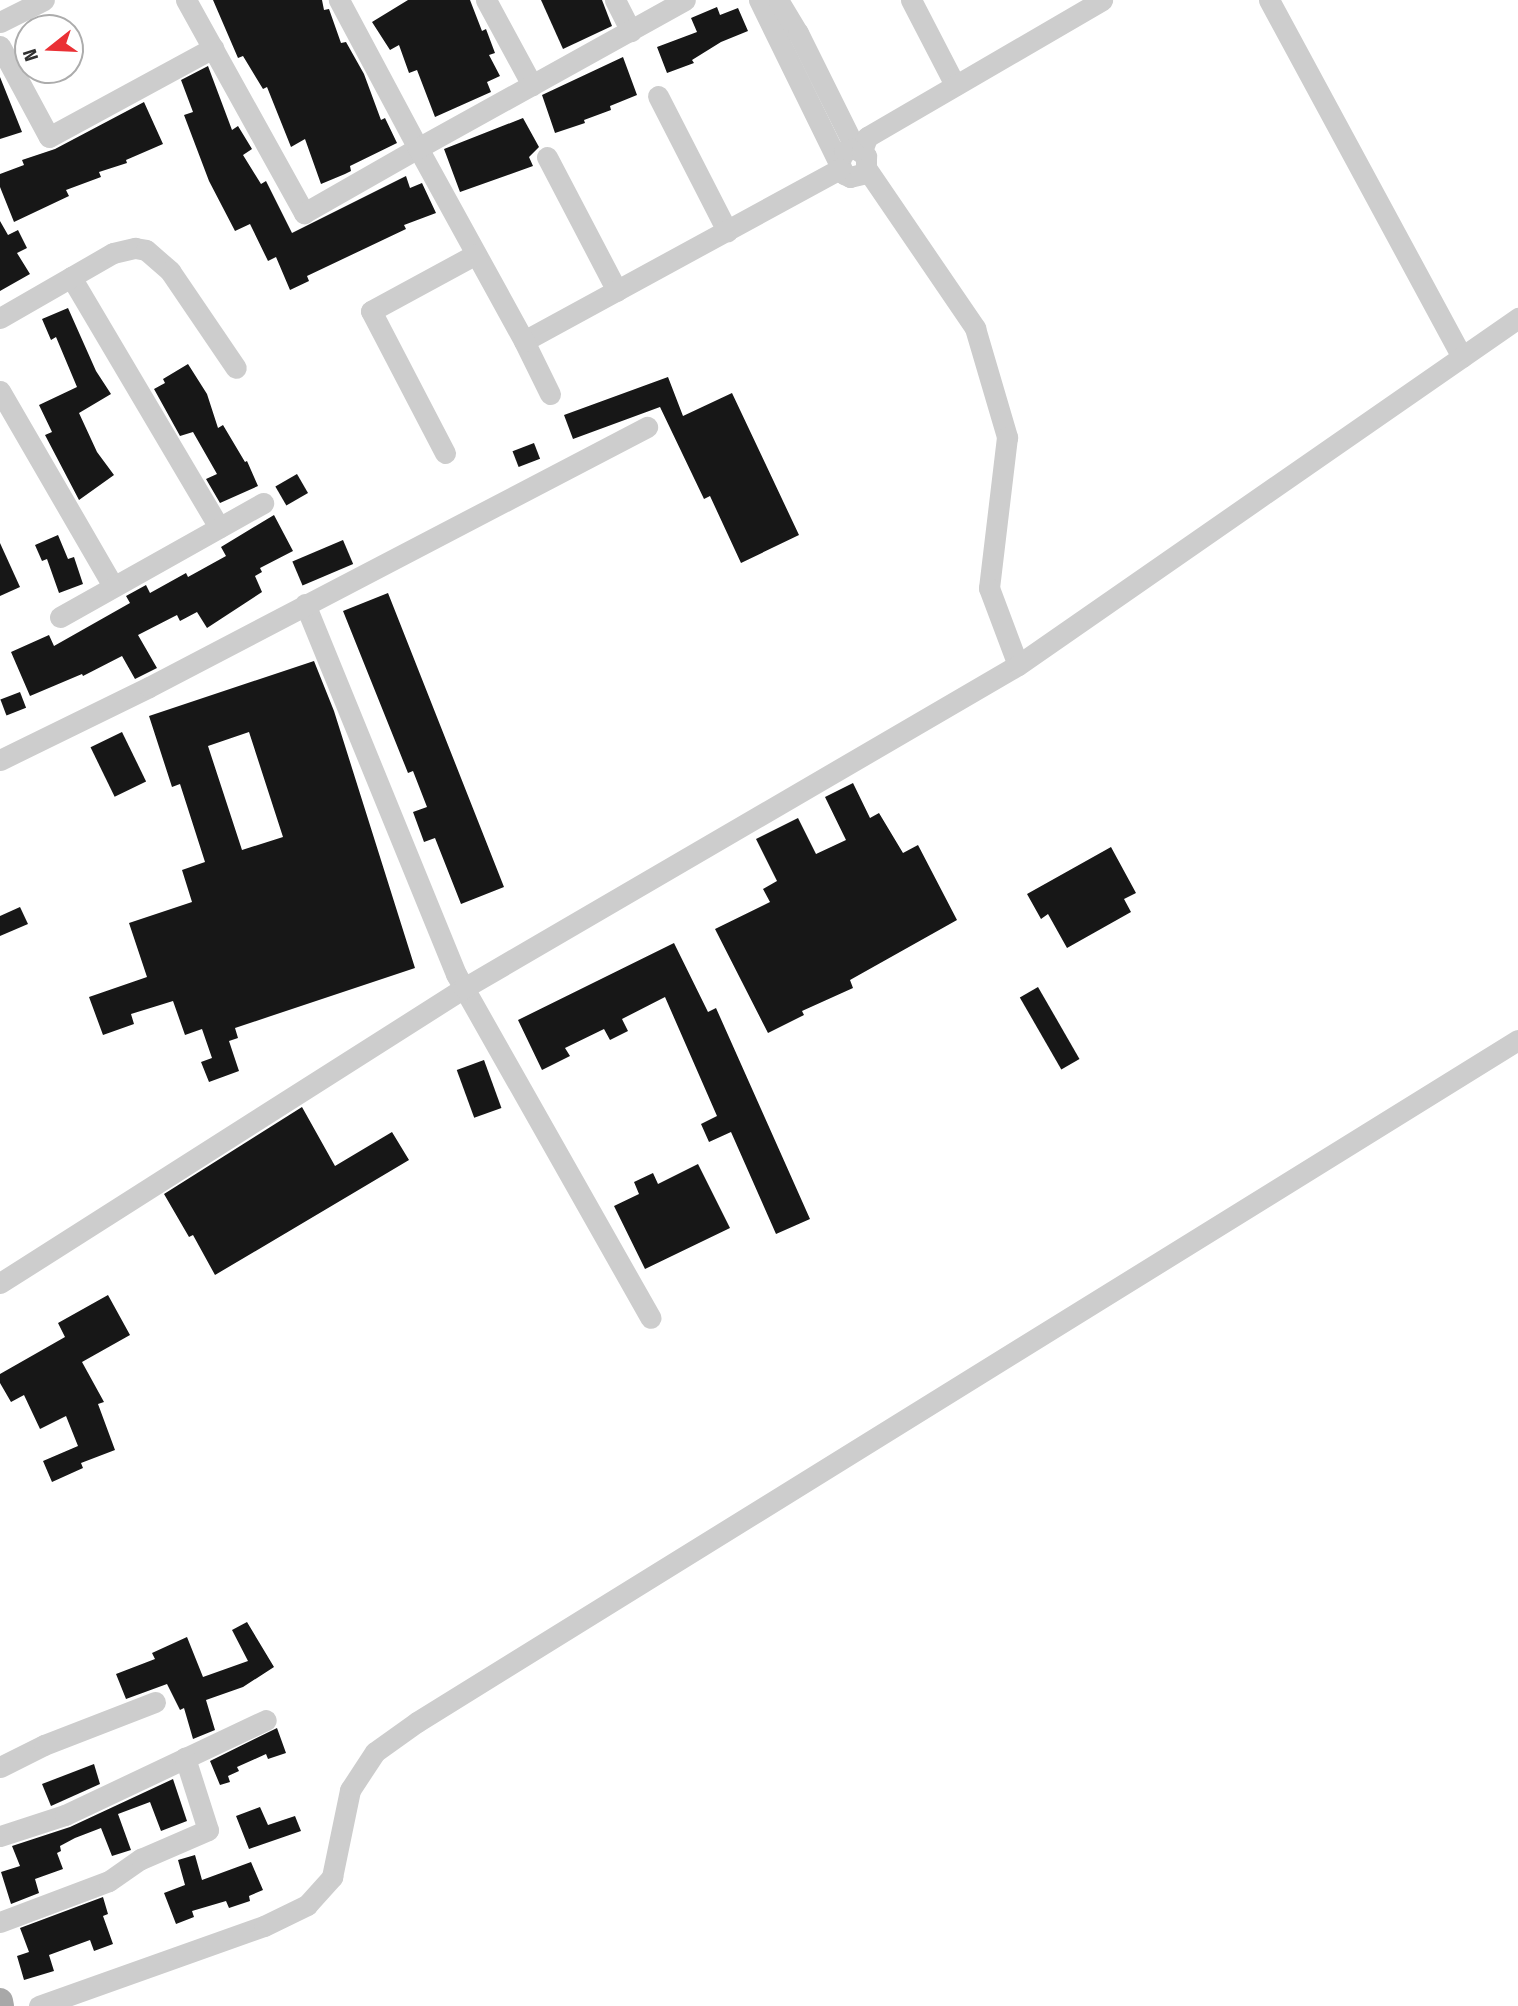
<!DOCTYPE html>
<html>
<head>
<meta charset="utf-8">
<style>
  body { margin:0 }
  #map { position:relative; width:1518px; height:2006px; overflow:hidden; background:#fff; font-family:"Fira Sans Condensed",sans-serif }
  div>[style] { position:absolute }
  .building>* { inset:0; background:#171717; transform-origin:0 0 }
  .minor>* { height:21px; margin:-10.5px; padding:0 10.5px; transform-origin:10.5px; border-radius:10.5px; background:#cdcdcd }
  .major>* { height:26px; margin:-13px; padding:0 13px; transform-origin:13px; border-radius:13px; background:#a8a8a8 }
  span { translate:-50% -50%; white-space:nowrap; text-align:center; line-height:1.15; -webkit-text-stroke:7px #fff; paint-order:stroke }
  .north { position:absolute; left:14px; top:14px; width:70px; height:70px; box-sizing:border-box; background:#fff; border:2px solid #acacac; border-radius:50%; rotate:252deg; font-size:19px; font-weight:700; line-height:28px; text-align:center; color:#303030 }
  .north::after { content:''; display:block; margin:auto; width:24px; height:32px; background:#ea3035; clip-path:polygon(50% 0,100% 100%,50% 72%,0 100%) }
</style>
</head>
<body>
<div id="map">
  <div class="building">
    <div style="clip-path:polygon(213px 0,322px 0,324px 10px,329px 9px,341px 43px,346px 42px,364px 74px,381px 120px,385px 118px,397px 143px,350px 166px,351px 171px,345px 174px,321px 184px,305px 139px,291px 147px,267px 87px,263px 89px,243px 56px,238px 58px)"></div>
    <div style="clip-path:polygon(408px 0,470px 0,482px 31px,486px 29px,495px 53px,489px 55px,500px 76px,487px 82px,491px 92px,435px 117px,417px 70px,409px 73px,399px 45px,390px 50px,372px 22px)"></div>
    <div style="clip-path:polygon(541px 0,602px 0,612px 26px,563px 49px)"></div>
    <div style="clip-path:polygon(717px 7px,720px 15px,738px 8px,748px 31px,721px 42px,692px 60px,694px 63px,667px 73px,657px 47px,697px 32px,691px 18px)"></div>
    <div style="clip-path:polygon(623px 57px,637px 95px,610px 106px,611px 110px,584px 120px,585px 123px,555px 133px,542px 95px)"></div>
    <div style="clip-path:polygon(208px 66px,232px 130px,238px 126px,252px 149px,243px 155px,261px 184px,266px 181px,292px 233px,406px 176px,410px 188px,422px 183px,436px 213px,404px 225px,406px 229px,307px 276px,309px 281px,290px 290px,276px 257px,268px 261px,250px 224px,235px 231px,209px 181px,184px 115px,193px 112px,181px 80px)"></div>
    <div style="clip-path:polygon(0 77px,22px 132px,0 139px)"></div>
    <div style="clip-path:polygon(144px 102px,163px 144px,126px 160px,127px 163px,99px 172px,101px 177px,66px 190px,69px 196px,14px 222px,0 187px,0 174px,24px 165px,22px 160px,55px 149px)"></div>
    <div style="clip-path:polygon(523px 118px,539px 147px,529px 157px,533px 166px,460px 192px,444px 149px)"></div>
    <div style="clip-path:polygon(0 221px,8px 235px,18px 230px,27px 248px,17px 253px,30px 274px,0 291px)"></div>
    <div style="clip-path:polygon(68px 308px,96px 371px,111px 394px,79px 413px,97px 452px,114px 475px,79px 500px,45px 435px,52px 432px,39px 405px,77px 387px,56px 337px,51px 340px,42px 319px)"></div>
    <div style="clip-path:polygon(188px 364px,207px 394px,218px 428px,223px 425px,245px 462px,247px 461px,258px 486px,220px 503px,206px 479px,217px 474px,193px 432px,180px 436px,154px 389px,165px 383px,163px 379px)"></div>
    <div style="clip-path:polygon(668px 377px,683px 416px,732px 393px,799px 535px,741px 563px,710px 496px,704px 499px,660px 407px,573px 439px,564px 415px)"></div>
    <div style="left:534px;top:443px;width:17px;height:23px;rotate:69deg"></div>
    <div style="left:297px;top:474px;width:22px;height:25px;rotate:60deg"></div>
    <div style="clip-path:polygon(274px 515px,293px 551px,260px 568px,262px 572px,255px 576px,262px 592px,207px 628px,197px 612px,180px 621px,177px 615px,138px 635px,157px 668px,135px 679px,122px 656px,83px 676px,82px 674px,30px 696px,11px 652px,49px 635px,54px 646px,130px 603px,126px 596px,146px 585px,150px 593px,186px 573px,188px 577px,226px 556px,221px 547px)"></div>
    <div style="clip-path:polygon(58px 535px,68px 559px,74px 557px,83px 584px,59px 593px,47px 559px,42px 561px,35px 545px)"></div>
    <div style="left:343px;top:540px;width:26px;height:55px;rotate:67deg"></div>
    <div style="clip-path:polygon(0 543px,20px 587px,0 596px)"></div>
    <div style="clip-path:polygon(388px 593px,504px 887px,461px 904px,435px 838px,424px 842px,413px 812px,427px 807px,413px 771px,408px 773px,343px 611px)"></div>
    <div style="clip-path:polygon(evenodd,314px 661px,334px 711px,415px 968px,235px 1028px,238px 1038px,229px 1041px,239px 1071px,209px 1082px,201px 1062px,212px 1058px,202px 1029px,185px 1035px,173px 1001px,131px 1014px,134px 1024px,103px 1035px,89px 997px,147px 977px,129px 923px,192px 902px,182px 870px,205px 862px,180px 784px,172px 787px,149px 716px,314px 661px,249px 732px,283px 837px,242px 850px,208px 746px,249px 732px)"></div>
    <div style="left:20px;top:692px;width:17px;height:21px;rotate:69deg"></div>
    <div style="left:122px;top:732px;width:55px;height:35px;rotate:64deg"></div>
    <div style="clip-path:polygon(853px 783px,870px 818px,879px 813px,903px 853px,918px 845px,957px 920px,850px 980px,853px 988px,802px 1011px,804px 1015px,768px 1033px,715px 929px,770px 902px,763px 889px,777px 881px,756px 839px,798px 818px,816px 854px,846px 840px,825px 797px)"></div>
    <div style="clip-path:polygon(1111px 847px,1136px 893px,1124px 899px,1131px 912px,1067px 948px,1048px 914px,1041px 919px,1027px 894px)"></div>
    <div style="clip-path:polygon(20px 907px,28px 924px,0 936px,0 916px)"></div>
    <div style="clip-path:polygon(674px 943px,708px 1012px,716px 1008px,810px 1219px,776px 1234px,731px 1132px,709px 1142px,701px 1124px,717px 1116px,665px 997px,622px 1019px,628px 1031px,610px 1040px,604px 1029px,565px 1048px,570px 1056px,542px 1070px,518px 1020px)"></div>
    <div style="left:1038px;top:987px;width:83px;height:21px;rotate:60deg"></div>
    <div style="left:484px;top:1060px;width:51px;height:29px;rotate:70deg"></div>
    <div style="clip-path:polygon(302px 1107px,335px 1166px,392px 1132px,409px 1160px,215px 1275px,193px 1235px,189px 1237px,164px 1194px)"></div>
    <div style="clip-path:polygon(698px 1164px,730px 1228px,645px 1269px,614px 1206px,639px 1194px,634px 1182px,653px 1173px,658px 1184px)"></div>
    <div style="clip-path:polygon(108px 1295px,130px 1335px,82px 1362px,104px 1402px,98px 1404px,115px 1450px,81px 1463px,83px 1468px,52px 1482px,43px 1461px,78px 1446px,66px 1416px,40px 1429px,24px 1395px,11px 1402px,0 1383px,0 1374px,65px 1337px,58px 1323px)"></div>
    <div style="clip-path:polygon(247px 1622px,274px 1667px,243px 1687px,206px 1700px,215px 1730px,193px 1739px,184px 1708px,180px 1710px,167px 1684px,126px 1699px,116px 1674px,155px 1659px,152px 1653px,187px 1637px,203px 1677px,248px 1661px,232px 1630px)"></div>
    <div style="clip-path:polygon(277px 1728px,286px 1753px,268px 1759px,266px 1754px,237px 1767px,239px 1771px,228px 1776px,230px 1782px,220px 1785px,210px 1761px)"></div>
    <div style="clip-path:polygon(94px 1764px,100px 1784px,51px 1806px,42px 1784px)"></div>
    <div style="clip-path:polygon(173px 1779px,187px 1821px,161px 1831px,150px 1802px,118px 1814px,131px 1850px,112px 1856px,101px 1828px,75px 1838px,60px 1846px,61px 1851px,57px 1853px,63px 1869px,35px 1879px,39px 1893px,11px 1904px,1px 1872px,20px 1866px,12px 1846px,70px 1827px)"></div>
    <div style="clip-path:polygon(260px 1807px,268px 1825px,295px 1816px,301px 1831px,249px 1849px,236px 1816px)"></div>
    <div style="clip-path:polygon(195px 1855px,202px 1880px,251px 1862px,263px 1890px,249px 1896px,250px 1901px,229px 1908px,226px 1901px,192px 1911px,194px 1917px,176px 1924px,164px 1893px,185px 1885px,178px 1860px)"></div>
    <div style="clip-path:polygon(103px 1897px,108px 1914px,103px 1916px,113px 1944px,94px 1951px,90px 1940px,49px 1955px,54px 1971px,24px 1980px,17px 1956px,29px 1952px,20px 1928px)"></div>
  </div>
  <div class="minor">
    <div style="left:186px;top:0;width:244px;rotate:61deg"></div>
    <div style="left:304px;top:213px;width:131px;rotate:-29.7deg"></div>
    <div style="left:418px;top:148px;width:168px;rotate:-118.1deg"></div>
    <div style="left:486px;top:0;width:97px;rotate:61.6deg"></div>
    <div style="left:615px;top:0;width:35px;rotate:63deg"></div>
    <div style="left:759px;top:0;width:182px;rotate:63.9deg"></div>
    <div style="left:778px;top:0;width:39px;rotate:59deg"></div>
    <div style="left:798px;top:33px;width:128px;rotate:63.6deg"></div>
    <div style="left:855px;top:148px;width:14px;rotate:36deg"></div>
    <div style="left:866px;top:156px;width:12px;rotate:90deg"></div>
    <div style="left:866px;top:168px;width:7px;rotate:124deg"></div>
    <div style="left:862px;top:174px;width:12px;rotate:166deg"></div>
    <div style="left:850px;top:177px;width:7px;rotate:-153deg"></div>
    <div style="left:844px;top:174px;width:12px;rotate:-114deg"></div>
    <div style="left:839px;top:163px;width:13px;rotate:-67deg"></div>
    <div style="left:844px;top:151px;width:11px;rotate:-15deg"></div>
    <div style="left:911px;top:0;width:96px;rotate:62.6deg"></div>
    <div style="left:1269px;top:0;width:406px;rotate:61.6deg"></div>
    <div style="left:0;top:22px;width:49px;rotate:-26.6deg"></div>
    <div style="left:0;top:46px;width:103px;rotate:61.7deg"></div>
    <div style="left:49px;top:137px;width:187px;rotate:-28.5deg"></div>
    <div style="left:658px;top:96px;width:152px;rotate:62.9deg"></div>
    <div style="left:862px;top:151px;width:15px;rotate:-70deg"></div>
    <div style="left:867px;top:137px;width:272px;rotate:-30.2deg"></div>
    <div style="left:547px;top:157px;width:151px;rotate:62.4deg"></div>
    <div style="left:866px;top:168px;width:194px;rotate:55.7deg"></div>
    <div style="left:975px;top:328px;width:114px;rotate:73.6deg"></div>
    <div style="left:1007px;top:437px;width:152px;rotate:96.8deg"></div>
    <div style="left:989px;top:588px;width:82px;rotate:69.4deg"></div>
    <div style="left:71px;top:277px;width:291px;rotate:59.4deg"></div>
    <div style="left:0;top:318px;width:130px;rotate:-29.9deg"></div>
    <div style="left:113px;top:253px;width:23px;rotate:-13deg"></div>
    <div style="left:135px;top:248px;width:11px;rotate:10deg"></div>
    <div style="left:146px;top:250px;width:32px;rotate:41deg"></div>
    <div style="left:170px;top:271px;width:117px;rotate:55.8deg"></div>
    <div style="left:524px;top:341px;width:360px;rotate:-28.6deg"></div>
    <div style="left:0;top:391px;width:225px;rotate:59.9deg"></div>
    <div style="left:550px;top:394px;width:59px;rotate:-116.1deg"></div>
    <div style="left:524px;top:341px;width:220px;rotate:-118.8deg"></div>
    <div style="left:418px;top:148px;width:305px;rotate:-29deg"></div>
    <div style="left:445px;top:453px;width:160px;rotate:-117.5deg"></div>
    <div style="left:371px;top:311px;width:119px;rotate:-28.5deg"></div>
    <div style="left:305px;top:604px;width:400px;rotate:67.8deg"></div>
    <div style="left:456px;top:974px;width:395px;rotate:60.5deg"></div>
    <div style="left:60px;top:617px;width:233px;rotate:-29.3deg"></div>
    <div style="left:0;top:760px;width:166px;rotate:-26.1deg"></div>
    <div style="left:149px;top:687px;width:562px;rotate:-27.57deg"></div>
    <div style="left:0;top:1283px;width:550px;rotate:-32.45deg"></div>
    <div style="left:464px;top:988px;width:641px;rotate:-30.24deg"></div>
    <div style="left:1018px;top:665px;width:609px;rotate:-34.76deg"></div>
    <div style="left:0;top:1767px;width:49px;rotate:-26.6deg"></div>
    <div style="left:44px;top:1745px;width:119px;rotate:-21.2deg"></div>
    <div style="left:0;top:1836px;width:68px;rotate:-17.9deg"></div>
    <div style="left:65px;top:1815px;width:222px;rotate:-25.3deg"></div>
    <div style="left:0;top:1922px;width:116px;rotate:-20.6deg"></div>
    <div style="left:109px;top:1881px;width:39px;rotate:-35deg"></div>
    <div style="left:141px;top:1859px;width:73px;rotate:-23.4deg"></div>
    <div style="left:208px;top:1830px;width:76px;rotate:-107.7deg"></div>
    <div style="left:39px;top:2006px;width:239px;rotate:-19.6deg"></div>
    <div style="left:264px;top:1926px;width:48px;rotate:-26deg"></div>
    <div style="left:307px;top:1905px;width:38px;rotate:-48deg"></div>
    <div style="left:332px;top:1877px;width:89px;rotate:-78.3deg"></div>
    <div style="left:350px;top:1790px;width:45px;rotate:-56.7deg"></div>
    <div style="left:375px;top:1752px;width:52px;rotate:-35.5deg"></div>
    <div style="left:417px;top:1722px;width:1295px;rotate:-31.78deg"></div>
  </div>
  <div class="major">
    <div style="left:0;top:2001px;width:5px;rotate:79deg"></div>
  </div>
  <div class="north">N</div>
</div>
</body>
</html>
